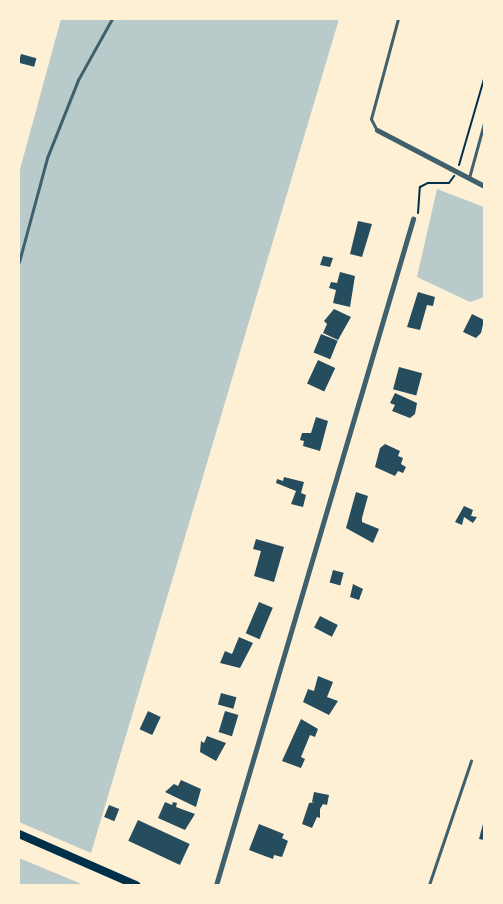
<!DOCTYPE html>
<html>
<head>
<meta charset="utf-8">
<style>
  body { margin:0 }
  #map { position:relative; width:503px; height:904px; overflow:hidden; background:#fdf0d5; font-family:Spectral,serif }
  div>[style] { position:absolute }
  .green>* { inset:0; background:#b9caca }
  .building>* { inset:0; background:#264d5e; transform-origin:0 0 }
  .path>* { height:2px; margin:-1px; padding:0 1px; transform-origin:1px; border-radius:1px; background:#003049 }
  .service>* { height:2.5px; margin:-1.25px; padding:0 1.25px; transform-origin:1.25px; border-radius:1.25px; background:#3f606c }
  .minor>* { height:5px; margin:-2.5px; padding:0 2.5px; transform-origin:2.5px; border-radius:2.5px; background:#3f606c }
  .secondary>* { height:8px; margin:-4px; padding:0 4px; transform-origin:4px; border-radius:4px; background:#003049 }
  span { translate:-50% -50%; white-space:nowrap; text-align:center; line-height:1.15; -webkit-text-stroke:5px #fdf0d5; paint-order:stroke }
  .frame { position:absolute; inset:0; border:20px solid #fdf0d5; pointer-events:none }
</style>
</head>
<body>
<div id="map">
  <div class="green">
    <div style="clip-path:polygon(61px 19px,339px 19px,91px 853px,19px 822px,19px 173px)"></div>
    <div style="clip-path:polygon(437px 189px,484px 207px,484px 297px,470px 302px,417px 277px)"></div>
    <div style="clip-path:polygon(19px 858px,84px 885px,19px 885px)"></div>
  </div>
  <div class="building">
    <div style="left:21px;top:54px;width:16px;height:9px;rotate:15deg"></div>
    <div style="clip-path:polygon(358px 221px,372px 224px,362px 257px,350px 254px)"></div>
    <div style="clip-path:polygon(323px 256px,333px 258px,330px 267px,320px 265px)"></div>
    <div style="clip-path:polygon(340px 272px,355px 276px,350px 307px,333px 303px,336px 290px,329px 288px,331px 282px,337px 283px)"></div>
    <div style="clip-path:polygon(418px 292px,435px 297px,433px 306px,427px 305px,420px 330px,407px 327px)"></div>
    <div style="clip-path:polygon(334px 309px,351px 317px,338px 340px,323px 333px,327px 324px,324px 321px)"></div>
    <div style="clip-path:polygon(472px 314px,484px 320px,481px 333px,476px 338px,463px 332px)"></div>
    <div style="left:321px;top:334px;width:18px;height:20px;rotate:22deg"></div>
    <div style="left:318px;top:360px;width:19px;height:26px;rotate:25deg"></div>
    <div style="left:399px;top:367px;width:24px;height:23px;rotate:15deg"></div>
    <div style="clip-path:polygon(395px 393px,417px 403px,415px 414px,410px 418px,392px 411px,395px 405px,390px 403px)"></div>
    <div style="clip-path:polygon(316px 417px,328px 421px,320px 451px,303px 446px,304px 441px,300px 440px,302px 433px,311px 433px)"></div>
    <div style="clip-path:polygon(385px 444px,400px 451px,398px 456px,403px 458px,401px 464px,406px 467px,403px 473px,398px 471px,395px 476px,375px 467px,380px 448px)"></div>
    <div style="clip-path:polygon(284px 477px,304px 482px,301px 493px,306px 495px,303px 507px,291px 504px,296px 491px,276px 483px,277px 479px,283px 481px)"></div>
    <div style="clip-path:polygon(356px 492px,368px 496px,362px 518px,362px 522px,379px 529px,373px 543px,346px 528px)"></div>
    <div style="clip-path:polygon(464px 506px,473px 510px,471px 516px,477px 517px,473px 523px,464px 517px,462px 525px,455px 522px)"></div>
    <div style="clip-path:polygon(256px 539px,284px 547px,274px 582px,254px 576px,261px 551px,253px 549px)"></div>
    <div style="left:333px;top:570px;width:11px;height:13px;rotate:15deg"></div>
    <div style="clip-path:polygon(353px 584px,363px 589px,359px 600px,350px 597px)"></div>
    <div style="left:259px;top:602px;width:15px;height:34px;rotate:23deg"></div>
    <div style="left:320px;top:616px;width:20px;height:13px;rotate:27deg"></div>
    <div style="clip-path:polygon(239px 637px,253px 643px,240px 668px,220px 663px,225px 651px,232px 654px)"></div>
    <div style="clip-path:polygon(318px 676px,333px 682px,327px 697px,338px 701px,329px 715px,303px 702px,308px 689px,314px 691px)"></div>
    <div style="left:221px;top:693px;width:16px;height:12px;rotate:15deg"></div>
    <div style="left:148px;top:711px;width:14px;height:20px;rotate:25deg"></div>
    <div style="left:225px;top:711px;width:14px;height:22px;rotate:17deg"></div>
    <div style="clip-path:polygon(301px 719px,318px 729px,315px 737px,310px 735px,301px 757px,305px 759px,301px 768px,282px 761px)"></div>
    <div style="clip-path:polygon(207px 736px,226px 743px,216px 761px,200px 752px,201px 741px,204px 743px)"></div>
    <div style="clip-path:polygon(181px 780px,201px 789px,196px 807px,165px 792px,174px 784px,178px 786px)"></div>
    <div style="clip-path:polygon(314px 792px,329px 795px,327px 805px,323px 804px,320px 809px,320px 818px,317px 817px,312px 828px,302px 824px,309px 803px,315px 802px,312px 802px)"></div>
    <div style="clip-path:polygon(165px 802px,172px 805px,173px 802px,177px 803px,176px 807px,195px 814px,185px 830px,158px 818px)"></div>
    <div style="left:109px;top:805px;width:11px;height:13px;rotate:22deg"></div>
    <div style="left:138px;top:820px;width:57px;height:23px;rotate:25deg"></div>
    <div style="clip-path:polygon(484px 820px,484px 840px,479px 839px)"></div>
    <div style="clip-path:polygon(259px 824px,284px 834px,282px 838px,288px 841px,282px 857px,274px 855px,273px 859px,249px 850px)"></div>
  </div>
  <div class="path">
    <div style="left:459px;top:165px;width:90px;rotate:-73.8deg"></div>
    <div style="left:418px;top:213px;width:26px;rotate:-86deg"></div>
    <div style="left:420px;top:187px;width:9px;rotate:-27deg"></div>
    <div style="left:428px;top:183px;width:21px"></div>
    <div style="left:449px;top:183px;width:9px;rotate:-54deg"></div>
  </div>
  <div class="service">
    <div style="left:376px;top:129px;width:11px;rotate:-117deg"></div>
    <div style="left:371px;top:119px;width:104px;rotate:-74.9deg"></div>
    <div style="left:469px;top:178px;width:57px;rotate:-74.7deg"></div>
    <div style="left:19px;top:262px;width:108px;rotate:-74.9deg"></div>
    <div style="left:47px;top:158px;width:84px;rotate:-68.3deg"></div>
    <div style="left:78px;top:80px;width:70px;rotate:-60.9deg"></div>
    <div style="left:429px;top:885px;width:131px;rotate:-71.3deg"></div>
  </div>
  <div class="minor">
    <div style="left:377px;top:130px;width:121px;rotate:27.6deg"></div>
    <div style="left:216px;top:885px;width:695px;rotate:-73.52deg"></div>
  </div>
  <div class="secondary">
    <div style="left:19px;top:834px;width:128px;rotate:23.6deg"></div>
  </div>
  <div class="frame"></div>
</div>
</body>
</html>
